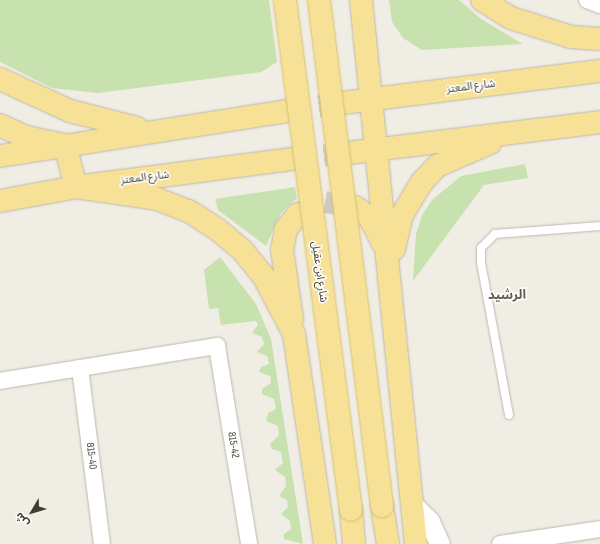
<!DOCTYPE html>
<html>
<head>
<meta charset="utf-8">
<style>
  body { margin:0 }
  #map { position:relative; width:600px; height:544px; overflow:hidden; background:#f0ede4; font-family:"Sofia Sans Condensed","Noto Sans Arabic",sans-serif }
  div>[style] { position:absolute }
  .green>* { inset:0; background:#c8e2af }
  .primary-tunnel>* { height:22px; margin-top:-11px; transform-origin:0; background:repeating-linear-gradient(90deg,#cdcac1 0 22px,transparent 0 33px) }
  .roads { filter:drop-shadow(0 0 1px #beb8aa) drop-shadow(0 0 1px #beb8aa) }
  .service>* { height:8px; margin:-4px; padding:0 4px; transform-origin:4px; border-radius:4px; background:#fff }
  .minor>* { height:16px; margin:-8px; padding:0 8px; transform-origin:8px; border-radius:8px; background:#fff }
  .tertiary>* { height:20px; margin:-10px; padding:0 10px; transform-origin:10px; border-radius:10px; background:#fff }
  .primary>* { height:22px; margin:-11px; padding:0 11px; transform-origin:11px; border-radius:11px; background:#f6e197 }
  .bridges { filter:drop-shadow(0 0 1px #d9bf69) drop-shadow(0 0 1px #d9bf69) }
  .primary-bridge>* { height:22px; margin:-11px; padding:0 11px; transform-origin:11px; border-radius:11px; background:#f6e197 }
  span { translate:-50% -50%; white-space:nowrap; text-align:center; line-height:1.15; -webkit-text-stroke:3px #fff; paint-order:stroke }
  .street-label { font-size:11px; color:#423d34 }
  .quarter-label { font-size:13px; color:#645c4c; font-weight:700 }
  .north { position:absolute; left:12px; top:492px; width:40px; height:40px; -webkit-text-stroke:3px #fff; paint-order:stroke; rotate:232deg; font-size:11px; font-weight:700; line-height:16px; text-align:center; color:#423d34 }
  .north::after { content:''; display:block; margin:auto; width:14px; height:18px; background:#423d34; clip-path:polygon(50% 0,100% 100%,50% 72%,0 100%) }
</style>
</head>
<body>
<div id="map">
  <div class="green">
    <div style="clip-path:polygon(0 0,269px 0,277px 62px,261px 72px,98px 93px,52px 88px,0 62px)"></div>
    <div style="clip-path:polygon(389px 0,459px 0,481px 19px,523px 44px,422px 50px,403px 38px,392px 22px)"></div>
    <div style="clip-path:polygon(525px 164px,528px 178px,484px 185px,413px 281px,416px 234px,422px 215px,432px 200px,461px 176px)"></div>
    <div style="clip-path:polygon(295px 187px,297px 198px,281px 213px,266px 246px,218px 210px,215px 199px)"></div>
    <div style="clip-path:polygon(220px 257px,256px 304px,271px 339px,303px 544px,284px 539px,284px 534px,291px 529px,290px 521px,281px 514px,288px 507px,287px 500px,279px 496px,286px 486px,285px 477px,275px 470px,283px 463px,281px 452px,272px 449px,270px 444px,279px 435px,278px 426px,266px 421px,268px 413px,276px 409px,274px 399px,262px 394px,262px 389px,271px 383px,270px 376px,259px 372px,261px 367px,269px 364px,267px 356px,257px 352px,264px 344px,262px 337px,252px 333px,258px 325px,256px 321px,221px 325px,218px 308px,209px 309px,204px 270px)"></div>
  </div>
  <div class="primary-tunnel">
    <div style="left:286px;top:111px;width:57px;rotate:-8.1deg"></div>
    <div style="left:291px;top:159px;width:57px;rotate:-6deg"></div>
    <div style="left:298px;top:214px;width:30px;rotate:-24deg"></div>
    <div style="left:325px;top:202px;width:30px;rotate:9deg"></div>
  </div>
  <div class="roads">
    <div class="service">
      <div style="left:509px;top:415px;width:156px;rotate:-100.4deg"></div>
      <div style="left:481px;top:262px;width:14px;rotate:-90deg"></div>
      <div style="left:481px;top:248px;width:20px;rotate:-45deg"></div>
      <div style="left:495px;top:234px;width:105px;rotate:-4.4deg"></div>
    </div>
    <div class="minor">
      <div style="left:587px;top:0;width:14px;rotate:21deg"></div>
      <div style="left:80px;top:368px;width:177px;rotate:82.9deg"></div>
      <div style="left:0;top:381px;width:220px;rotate:-9.2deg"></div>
      <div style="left:217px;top:346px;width:201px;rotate:80.8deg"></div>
      <div style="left:500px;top:544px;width:101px;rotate:-8.5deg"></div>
    </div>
    <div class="tertiary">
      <div style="left:415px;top:507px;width:21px;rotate:45deg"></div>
      <div style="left:430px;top:522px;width:24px;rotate:66deg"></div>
    </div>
    <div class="primary">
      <div style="left:361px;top:0;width:547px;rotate:84.23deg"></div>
      <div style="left:482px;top:0;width:34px;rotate:32deg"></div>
      <div style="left:511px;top:18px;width:63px;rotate:17.6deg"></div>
      <div style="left:571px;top:37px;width:29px;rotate:4deg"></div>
      <div style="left:0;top:79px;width:77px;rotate:24.6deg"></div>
      <div style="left:70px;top:111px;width:69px;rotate:14.2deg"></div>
      <div style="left:342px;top:103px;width:260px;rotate:-7.1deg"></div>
      <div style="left:0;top:125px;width:29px;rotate:25deg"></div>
      <div style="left:26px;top:137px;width:40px;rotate:12deg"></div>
      <div style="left:65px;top:145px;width:43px;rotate:75.3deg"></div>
      <div style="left:76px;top:187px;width:82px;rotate:8.4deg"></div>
      <div style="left:157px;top:199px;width:34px;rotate:21deg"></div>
      <div style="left:189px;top:211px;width:33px;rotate:33deg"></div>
      <div style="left:217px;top:229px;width:34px;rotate:40deg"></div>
      <div style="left:243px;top:251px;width:33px;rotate:51deg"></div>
      <div style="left:264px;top:277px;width:64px;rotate:62.2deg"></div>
      <div style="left:294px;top:334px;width:212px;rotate:81.6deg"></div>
      <div style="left:348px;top:153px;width:254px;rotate:-7deg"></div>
      <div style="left:0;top:156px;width:290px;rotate:-8.9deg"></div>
      <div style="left:0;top:201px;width:77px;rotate:-10.4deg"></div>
      <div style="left:76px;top:187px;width:217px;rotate:-7.4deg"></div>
      <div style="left:355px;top:207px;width:19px;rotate:36deg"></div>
      <div style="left:370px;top:218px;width:29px;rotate:63deg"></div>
      <div style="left:394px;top:249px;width:35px;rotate:-77deg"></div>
      <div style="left:402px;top:215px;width:39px;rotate:-59deg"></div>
      <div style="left:422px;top:182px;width:22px;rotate:-47deg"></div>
      <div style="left:437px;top:166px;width:58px;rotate:-23.5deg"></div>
      <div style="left:292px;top:319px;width:70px;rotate:-98.2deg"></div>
      <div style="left:282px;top:250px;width:21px;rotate:-79deg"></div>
      <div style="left:286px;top:229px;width:19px;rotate:-51deg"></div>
      <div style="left:382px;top:506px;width:38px;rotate:81deg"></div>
      <div style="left:351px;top:510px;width:34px;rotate:85deg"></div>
    </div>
  </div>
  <div class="bridges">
    <div class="primary-bridge">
      <div style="left:285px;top:0;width:514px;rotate:82.63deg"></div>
      <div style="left:319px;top:0;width:510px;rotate:82.9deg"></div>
    </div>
  </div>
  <div class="street-label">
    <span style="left:471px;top:87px;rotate:-7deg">شارع المعتز</span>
    <span style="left:145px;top:178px;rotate:-7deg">شارع المعتز</span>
    <span style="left:319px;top:272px;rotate:82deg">شارع ابن عقيل</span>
    <span style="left:233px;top:445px;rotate:81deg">815-42</span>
    <span style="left:91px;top:456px;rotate:83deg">815-40</span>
  </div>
  <div class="quarter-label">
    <span style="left:507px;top:295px">الرشيد</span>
  </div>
  <div class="north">ش</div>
</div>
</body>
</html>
